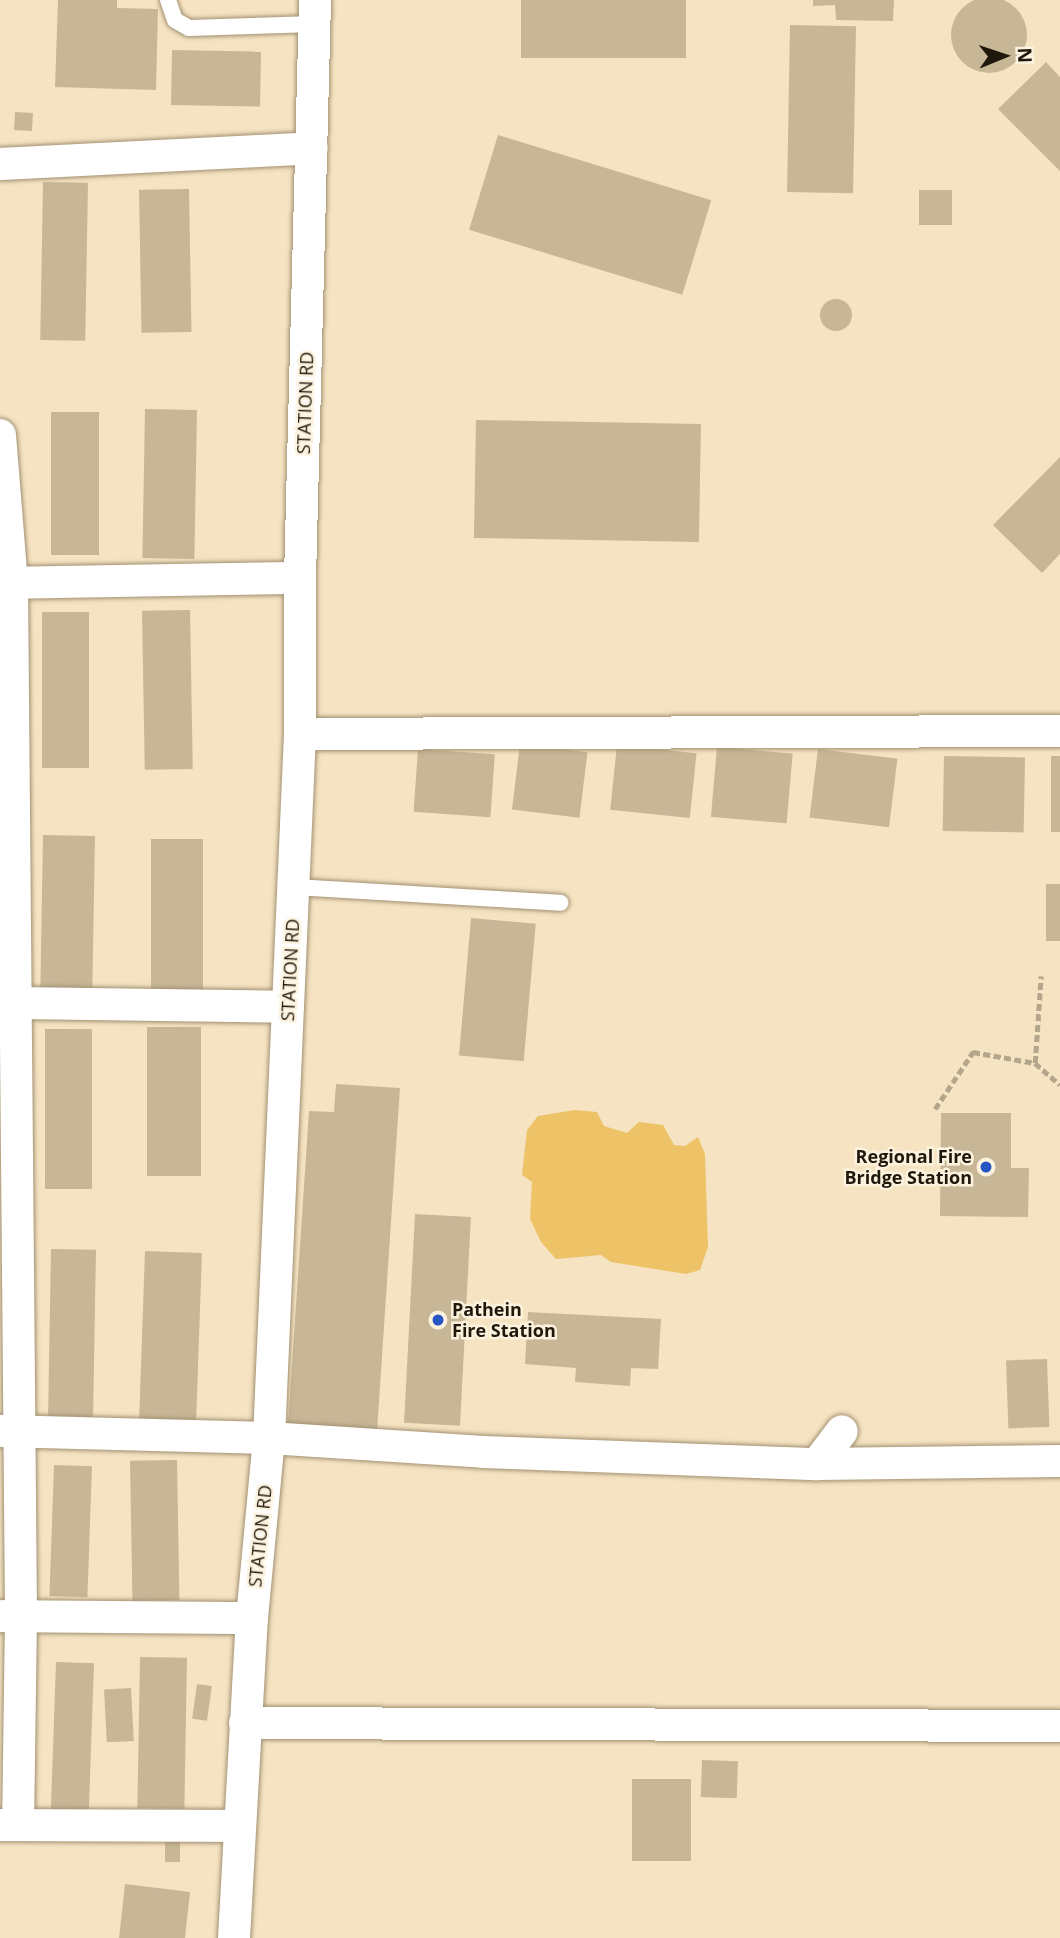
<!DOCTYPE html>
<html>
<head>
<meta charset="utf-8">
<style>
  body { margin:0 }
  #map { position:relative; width:1060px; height:1938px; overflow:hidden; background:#f5e3c2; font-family:"Open Sans",sans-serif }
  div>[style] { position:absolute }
  .water>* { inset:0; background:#eec266 }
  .building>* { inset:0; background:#c8b797; transform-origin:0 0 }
  .round { border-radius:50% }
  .path>* { height:4.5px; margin-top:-2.25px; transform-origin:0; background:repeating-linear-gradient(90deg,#b4a68b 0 7px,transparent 0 10.5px) }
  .roads { filter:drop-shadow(0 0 2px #a29172) drop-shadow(0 0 2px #a29172) }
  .lane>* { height:16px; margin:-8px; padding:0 8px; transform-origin:8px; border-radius:8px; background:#fff }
  .street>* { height:32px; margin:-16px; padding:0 16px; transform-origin:16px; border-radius:16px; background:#fff }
  .dots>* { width:19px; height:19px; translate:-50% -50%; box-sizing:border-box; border:4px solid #fcf2dd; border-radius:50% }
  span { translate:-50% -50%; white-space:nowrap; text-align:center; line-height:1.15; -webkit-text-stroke:5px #fcf2dd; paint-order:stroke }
  .street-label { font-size:18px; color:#1f190d }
  .poi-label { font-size:18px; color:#1f190d; font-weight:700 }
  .right { translate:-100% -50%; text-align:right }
  .left { translate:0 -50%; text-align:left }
  .north { position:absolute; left:969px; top:21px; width:70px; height:70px; -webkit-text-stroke:5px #fcf2dd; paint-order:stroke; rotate:88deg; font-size:19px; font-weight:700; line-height:28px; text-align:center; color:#1f190d }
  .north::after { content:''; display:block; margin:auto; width:24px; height:32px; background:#1f190d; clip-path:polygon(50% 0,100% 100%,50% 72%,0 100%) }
</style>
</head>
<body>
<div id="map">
  <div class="water">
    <div style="clip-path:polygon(575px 1110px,597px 1112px,604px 1126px,627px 1133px,639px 1122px,663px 1125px,674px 1145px,685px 1146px,698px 1137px,705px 1154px,708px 1247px,700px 1270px,686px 1274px,611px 1262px,601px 1255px,556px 1259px,541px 1242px,530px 1219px,532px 1182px,522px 1175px,527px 1130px,538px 1116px)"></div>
  </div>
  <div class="building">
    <div class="round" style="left:951px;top:-3px;width:76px;height:76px"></div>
    <div style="clip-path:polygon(58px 0,117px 0,117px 8px,158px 9px,156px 90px,55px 87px)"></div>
    <div style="left:521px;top:0;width:165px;height:58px"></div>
    <div style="clip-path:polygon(813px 0,894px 0,893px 21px,836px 20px,835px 5px,813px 6px)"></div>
    <div style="left:790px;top:25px;width:66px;height:167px;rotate:1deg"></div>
    <div style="left:172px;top:50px;width:89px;height:55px;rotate:1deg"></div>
    <div style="clip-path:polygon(1046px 62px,1060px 77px,1060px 171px,998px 109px)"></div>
    <div style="left:15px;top:112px;width:18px;height:18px;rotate:3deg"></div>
    <div style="left:498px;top:135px;width:223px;height:99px;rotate:17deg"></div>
    <div style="left:43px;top:182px;width:45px;height:158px;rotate:1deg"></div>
    <div style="left:189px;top:189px;width:143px;height:50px;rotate:89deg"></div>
    <div style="left:919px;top:190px;width:33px;height:35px"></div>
    <div class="round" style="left:820px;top:299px;width:32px;height:32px"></div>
    <div style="left:145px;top:409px;width:52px;height:149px;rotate:1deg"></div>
    <div style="left:51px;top:412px;width:48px;height:143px"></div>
    <div style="left:476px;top:420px;width:225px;height:118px;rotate:1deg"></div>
    <div style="clip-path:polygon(1060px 457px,1060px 554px,1042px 573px,993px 525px)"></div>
    <div style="left:190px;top:610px;width:159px;height:48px;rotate:89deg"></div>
    <div style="left:42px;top:612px;width:47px;height:156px"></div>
    <div style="left:520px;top:744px;width:68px;height:66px;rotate:7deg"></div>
    <div style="left:617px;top:745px;width:80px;height:65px;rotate:6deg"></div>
    <div style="left:717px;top:747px;width:76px;height:70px;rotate:5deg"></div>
    <div style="left:418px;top:749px;width:77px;height:63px;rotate:4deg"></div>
    <div style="left:818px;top:749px;width:80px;height:69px;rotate:7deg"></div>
    <div style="left:944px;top:756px;width:81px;height:75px;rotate:1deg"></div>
    <div style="left:1060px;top:756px;width:76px;height:9px;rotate:90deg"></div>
    <div style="left:43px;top:835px;width:52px;height:164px;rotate:1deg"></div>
    <div style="left:151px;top:839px;width:52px;height:160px"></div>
    <div style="left:1046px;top:884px;width:14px;height:57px"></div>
    <div style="left:471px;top:918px;width:65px;height:138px;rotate:5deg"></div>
    <div style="left:201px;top:1027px;width:149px;height:54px;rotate:90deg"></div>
    <div style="left:45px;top:1029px;width:47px;height:160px"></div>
    <div style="clip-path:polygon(336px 1084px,400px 1088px,377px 1431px,288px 1425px,309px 1111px,334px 1112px)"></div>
    <div style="clip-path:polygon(941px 1113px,1011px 1113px,1011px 1168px,1029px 1168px,1028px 1217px,940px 1216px)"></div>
    <div style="left:415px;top:1214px;width:56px;height:209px;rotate:3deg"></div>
    <div style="left:51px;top:1249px;width:45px;height:170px;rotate:1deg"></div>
    <div style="left:145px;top:1251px;width:57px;height:168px;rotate:2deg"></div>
    <div style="clip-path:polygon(528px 1312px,661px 1319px,658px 1369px,631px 1368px,630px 1386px,575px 1382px,576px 1368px,525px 1364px)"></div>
    <div style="left:1047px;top:1359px;width:68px;height:41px;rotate:88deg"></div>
    <div style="left:177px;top:1460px;width:140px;height:47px;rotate:89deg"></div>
    <div style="left:54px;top:1465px;width:38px;height:131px;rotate:2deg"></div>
    <div style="left:140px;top:1657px;width:47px;height:151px;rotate:1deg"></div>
    <div style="left:56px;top:1662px;width:38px;height:152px;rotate:2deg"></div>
    <div style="left:197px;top:1684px;width:15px;height:35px;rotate:8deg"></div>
    <div style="left:131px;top:1688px;width:53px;height:27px;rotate:87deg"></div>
    <div style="left:702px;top:1760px;width:36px;height:37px;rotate:2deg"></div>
    <div style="left:632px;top:1779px;width:59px;height:82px"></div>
    <div style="left:165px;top:1842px;width:15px;height:20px"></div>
    <div style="clip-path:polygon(125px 1884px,190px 1892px,185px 1938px,119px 1938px)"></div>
  </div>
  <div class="path">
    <div style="left:1035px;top:1063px;width:87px;rotate:-86.1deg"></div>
    <div style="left:935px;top:1109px;width:69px;rotate:-56.3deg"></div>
    <div style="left:973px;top:1052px;width:63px;rotate:10.1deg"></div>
    <div style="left:1035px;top:1063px;width:33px;rotate:41deg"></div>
  </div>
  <div class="roads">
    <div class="lane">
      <div style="left:168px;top:0;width:21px;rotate:71deg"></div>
      <div style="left:175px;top:20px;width:16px;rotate:30deg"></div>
      <div style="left:189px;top:28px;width:125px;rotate:-1.8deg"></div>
      <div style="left:294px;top:887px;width:267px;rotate:3.4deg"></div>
    </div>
    <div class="street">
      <div style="left:0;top:164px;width:312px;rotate:-2.9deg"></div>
      <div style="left:0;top:435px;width:148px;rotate:85.4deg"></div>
      <div style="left:12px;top:583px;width:1033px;rotate:89.5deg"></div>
      <div style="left:21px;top:1616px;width:209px;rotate:90.8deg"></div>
      <div style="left:0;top:583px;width:300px;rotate:-1deg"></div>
      <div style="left:300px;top:734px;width:760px;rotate:-0.23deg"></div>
      <div style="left:16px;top:1003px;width:272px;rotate:0.8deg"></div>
      <div style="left:1px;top:1431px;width:268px;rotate:1.5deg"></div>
      <div style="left:269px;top:1438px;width:215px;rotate:3.7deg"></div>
      <div style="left:484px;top:1452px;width:333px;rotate:2.1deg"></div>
      <div style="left:817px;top:1464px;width:243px;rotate:-0.7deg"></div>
      <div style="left:817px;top:1464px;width:41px;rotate:-52.9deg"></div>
      <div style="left:1px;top:1616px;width:251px;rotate:0.5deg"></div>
      <div style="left:245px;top:1723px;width:815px;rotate:0.21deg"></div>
      <div style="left:0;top:1825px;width:240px;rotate:0.2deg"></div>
      <div style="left:234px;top:1938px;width:321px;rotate:-86.8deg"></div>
      <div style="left:252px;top:1618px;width:181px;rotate:-84.6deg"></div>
      <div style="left:269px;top:1438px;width:705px;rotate:-87.48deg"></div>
      <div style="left:300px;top:734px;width:156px;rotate:-90deg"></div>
      <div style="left:300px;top:578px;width:578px;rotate:-88.51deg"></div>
    </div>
  </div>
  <div class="dots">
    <div style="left:986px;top:1167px;background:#2756c4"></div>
    <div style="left:438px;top:1320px;background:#2756c4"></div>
  </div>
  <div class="street-label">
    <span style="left:305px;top:403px;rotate:-88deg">STATION RD</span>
    <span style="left:290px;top:970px;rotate:-87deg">STATION RD</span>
    <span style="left:260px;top:1536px;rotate:-84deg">STATION RD</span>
  </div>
  <div class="poi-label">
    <span class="right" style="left:972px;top:1167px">Regional Fire<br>Bridge Station</span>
    <span class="left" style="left:452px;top:1320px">Pathein<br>Fire Station</span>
  </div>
  <div class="north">N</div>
</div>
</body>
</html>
